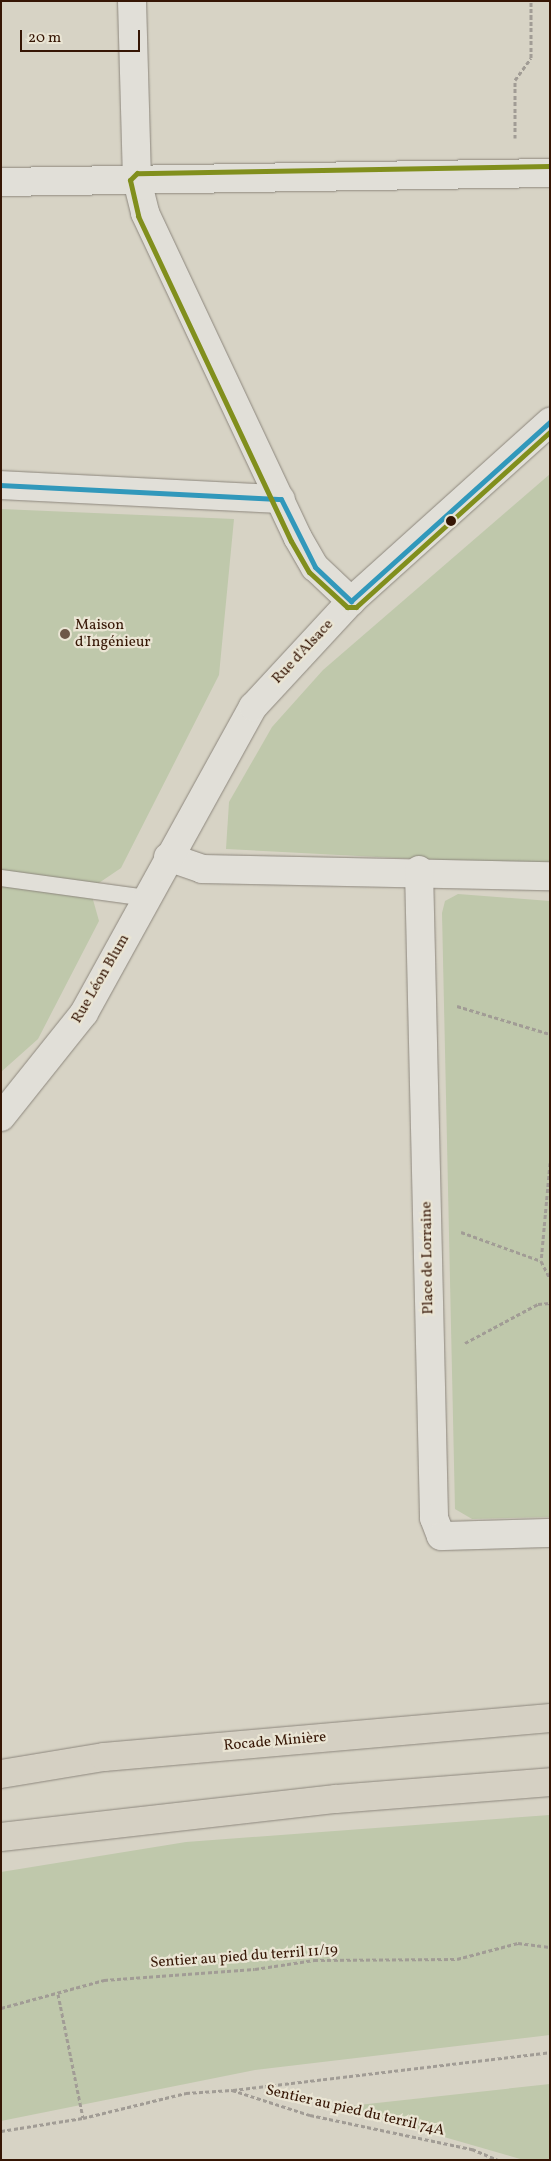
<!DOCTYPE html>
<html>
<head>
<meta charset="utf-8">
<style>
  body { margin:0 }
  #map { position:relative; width:551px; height:2161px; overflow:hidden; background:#d7d3c5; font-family:Vollkorn,serif }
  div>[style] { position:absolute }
  .green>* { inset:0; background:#bfc8ab }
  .path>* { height:3px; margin-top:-1.5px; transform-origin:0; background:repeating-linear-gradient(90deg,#a19c95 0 4px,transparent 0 6.5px) }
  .roads { filter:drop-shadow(0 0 1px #8d877d) drop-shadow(0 0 1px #8d877d) }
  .lane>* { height:16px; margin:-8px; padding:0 8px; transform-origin:8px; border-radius:8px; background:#e1dfd8 }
  .street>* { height:28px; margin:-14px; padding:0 14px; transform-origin:14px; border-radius:14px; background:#e1dfd8 }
  .secondary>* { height:28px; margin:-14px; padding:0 14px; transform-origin:14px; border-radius:14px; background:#e1dfd8 }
  .highway>* { height:28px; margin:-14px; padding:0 14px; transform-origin:14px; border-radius:14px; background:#d5d0c3 }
  .bus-1>* { height:5px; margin:-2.5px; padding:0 2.5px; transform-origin:2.5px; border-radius:2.5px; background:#3198bb }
  .bus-2>* { height:5px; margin:-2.5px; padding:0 2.5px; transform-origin:2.5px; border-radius:2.5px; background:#818f1d }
  .dots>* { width:14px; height:14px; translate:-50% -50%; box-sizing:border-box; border:2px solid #eae5d4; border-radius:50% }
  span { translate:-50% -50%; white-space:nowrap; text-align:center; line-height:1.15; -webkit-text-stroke:4.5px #eae5d4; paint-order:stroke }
  .poi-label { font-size:15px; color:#361605 }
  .left { translate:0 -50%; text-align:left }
  .street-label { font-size:15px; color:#361605 }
  .frame { position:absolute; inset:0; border:2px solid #361605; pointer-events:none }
  .scale { position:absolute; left:20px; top:30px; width:120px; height:22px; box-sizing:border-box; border:2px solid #361605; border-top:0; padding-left:6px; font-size:15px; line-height:18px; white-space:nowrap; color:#361605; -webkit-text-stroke:4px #eae5d4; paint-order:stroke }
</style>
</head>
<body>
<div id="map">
  <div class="green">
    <div style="clip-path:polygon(550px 474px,550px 866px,226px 849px,229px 802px,272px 727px,323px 670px)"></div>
    <div style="clip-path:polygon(1px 509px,234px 519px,219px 675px,121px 868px,90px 889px,99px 921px,38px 1039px,1px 1072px)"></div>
    <div style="clip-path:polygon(458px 894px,550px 901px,550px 1517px,472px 1519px,455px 1509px,442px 913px,445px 901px)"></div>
    <div style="clip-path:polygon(550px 1815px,550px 2035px,255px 2070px,1px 2121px,1px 1872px,186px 1842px)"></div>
    <div style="clip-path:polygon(550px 2084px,550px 2160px,524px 2160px,340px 2107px)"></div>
  </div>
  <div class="path">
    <div style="left:515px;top:138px;width:58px;rotate:-90deg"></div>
    <div style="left:515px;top:80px;width:27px;rotate:-54deg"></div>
    <div style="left:531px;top:58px;width:57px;rotate:-90deg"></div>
    <div style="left:457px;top:1006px;width:97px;rotate:16.8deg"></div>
    <div style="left:550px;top:1163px;width:98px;rotate:95.2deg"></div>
    <div style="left:541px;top:1261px;width:20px;rotate:63deg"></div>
    <div style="left:461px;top:1232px;width:85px;rotate:19.9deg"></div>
    <div style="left:465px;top:1343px;width:83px;rotate:-28.1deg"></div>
    <div style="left:538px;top:1304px;width:12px;rotate:-5deg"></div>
    <div style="left:58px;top:1994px;width:126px;rotate:78.6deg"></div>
    <div style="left:1px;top:2008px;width:107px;rotate:-15.2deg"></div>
    <div style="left:104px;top:1980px;width:151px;rotate:-4.2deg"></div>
    <div style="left:255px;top:1969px;width:60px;rotate:-8.7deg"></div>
    <div style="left:314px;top:1960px;width:143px;rotate:-0.4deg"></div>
    <div style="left:457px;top:1959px;width:63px;rotate:-14.7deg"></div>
    <div style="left:518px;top:1943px;width:32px;rotate:7deg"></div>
    <div style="left:233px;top:2090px;width:319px;rotate:-6.8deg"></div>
    <div style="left:1px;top:2131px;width:83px;rotate:-9deg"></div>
    <div style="left:83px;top:2118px;width:106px;rotate:-13.6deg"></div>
    <div style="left:186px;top:2093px;width:46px;rotate:-3.7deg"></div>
    <div style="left:232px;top:2090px;width:82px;rotate:17.8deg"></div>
    <div style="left:310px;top:2115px;width:166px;rotate:11.9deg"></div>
    <div style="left:472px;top:2149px;width:28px;rotate:23deg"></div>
  </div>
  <div class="roads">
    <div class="lane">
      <div style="left:1px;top:878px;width:147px;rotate:7.8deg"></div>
    </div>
    <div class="street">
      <div style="left:132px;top:1px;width:179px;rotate:88.4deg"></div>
      <div style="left:137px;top:180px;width:34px;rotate:76deg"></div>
      <div style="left:145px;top:213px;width:359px;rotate:64.8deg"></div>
      <div style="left:298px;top:538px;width:34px;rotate:60deg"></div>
      <div style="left:315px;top:567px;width:50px;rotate:43.4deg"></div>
      <div style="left:1px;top:182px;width:549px;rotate:-0.94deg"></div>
      <div style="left:1px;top:485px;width:280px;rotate:2.9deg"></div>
      <div style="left:168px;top:857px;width:36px;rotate:19deg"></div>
      <div style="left:202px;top:869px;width:348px;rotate:1.2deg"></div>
      <div style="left:419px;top:870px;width:648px;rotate:88.67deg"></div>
      <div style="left:434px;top:1518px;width:19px;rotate:69deg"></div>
      <div style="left:441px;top:1536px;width:109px;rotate:-1.6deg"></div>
    </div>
    <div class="secondary">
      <div style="left:1px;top:1117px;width:133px;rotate:-51.4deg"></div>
      <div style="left:84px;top:1013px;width:350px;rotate:-61.1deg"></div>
      <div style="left:253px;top:707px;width:144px;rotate:-47.2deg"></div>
      <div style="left:351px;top:601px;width:268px;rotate:-42deg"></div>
    </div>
    <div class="highway">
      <div style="left:1px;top:1774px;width:104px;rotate:-9.4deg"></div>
      <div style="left:104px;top:1757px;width:448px;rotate:-5deg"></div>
      <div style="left:1px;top:1837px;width:337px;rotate:-6.5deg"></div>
      <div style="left:336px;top:1799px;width:215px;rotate:-4.5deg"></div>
    </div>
  </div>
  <div class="bus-1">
    <div style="left:1px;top:485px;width:280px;rotate:2.9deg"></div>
    <div style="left:281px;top:499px;width:76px;rotate:63.4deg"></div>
    <div style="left:315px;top:567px;width:50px;rotate:43.4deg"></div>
    <div style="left:351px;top:601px;width:268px;rotate:-42deg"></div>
  </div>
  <div class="bus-2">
    <div style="left:550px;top:166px;width:413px;rotate:179deg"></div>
    <div style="left:137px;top:173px;width:10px;rotate:135deg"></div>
    <div style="left:130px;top:180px;width:37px;rotate:77deg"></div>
    <div style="left:138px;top:216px;width:359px;rotate:64.8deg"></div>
    <div style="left:291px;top:541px;width:36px;rotate:60deg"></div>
    <div style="left:309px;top:572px;width:52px;rotate:42.6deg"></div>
    <div style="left:347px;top:607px;width:9px"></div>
    <div style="left:356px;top:607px;width:261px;rotate:-42.1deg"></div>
  </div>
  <div class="dots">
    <div style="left:451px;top:521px;background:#361605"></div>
    <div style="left:65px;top:634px;background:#6e5848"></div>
  </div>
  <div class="poi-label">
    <span class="left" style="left:75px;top:634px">Maison<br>d'Ingénieur</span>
  </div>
  <div class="street-label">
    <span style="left:303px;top:652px;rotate:-47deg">Rue d'Alsace</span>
    <span style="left:101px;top:979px;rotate:-60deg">Rue Léon Blum</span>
    <span style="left:428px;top:1258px;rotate:-91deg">Place de Lorraine</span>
    <span style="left:275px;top:1742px;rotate:-5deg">Rocade Minière</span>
    <span style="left:244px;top:1957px;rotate:-4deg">Sentier au pied du terril 11/19</span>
    <span style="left:355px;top:2111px;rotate:13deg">Sentier au pied du terril 74A</span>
  </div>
  <div class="frame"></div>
  <div class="scale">20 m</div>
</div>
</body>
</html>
